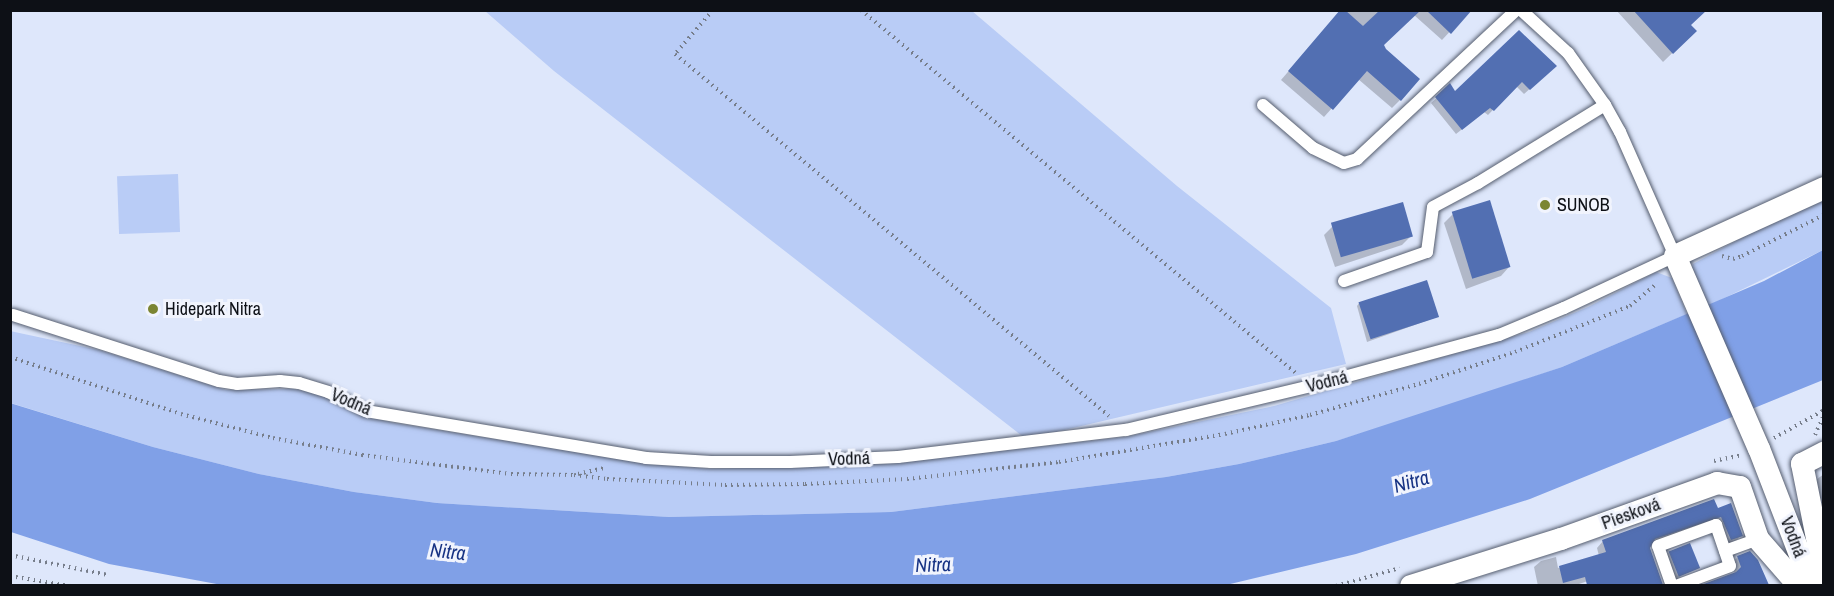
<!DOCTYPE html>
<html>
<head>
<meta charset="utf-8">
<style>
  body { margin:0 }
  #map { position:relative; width:1834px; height:596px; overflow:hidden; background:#dee7fb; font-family:"Archivo Narrow",sans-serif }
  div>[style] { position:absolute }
  .green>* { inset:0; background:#b9ccf6; transform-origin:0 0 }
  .water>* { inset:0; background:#80a0e7 }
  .shadow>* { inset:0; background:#0003 }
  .building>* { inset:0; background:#526fb2; transform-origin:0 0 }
  .path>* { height:4px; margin-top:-2px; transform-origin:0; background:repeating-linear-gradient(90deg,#767d8a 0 1.5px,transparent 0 6px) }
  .roads { filter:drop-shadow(0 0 2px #555d6e) drop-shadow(0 0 2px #555d6e) }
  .service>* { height:12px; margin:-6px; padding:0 6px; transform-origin:6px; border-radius:6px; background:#fff }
  .minor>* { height:22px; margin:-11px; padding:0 11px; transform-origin:11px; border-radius:11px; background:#fff }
  .dots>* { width:16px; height:16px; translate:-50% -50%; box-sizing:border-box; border:3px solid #f1f4fd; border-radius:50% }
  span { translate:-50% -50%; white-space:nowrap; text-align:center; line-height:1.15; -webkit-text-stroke:6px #f1f4fd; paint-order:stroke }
  .poi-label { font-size:18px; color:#0d1016 }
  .left { translate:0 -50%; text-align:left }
  .street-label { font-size:18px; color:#0d1016 }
  .water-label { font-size:20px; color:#173384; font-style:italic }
  .frame { position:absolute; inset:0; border:12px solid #0d1016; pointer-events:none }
</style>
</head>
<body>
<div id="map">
  <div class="green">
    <div style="clip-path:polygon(485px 11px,972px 11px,1177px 186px,1331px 308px,1346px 364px,1026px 439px,554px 71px)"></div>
    <div style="left:178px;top:174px;width:58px;height:61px;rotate:88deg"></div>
    <div style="clip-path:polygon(1823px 194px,1823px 250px,1706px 307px,1690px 272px,1693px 264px)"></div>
    <div style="clip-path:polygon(1656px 272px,1672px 278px,1687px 314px,1562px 367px,1427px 413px,1336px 441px,1239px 464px,1166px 477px,891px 512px,669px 517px,437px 503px,354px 492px,259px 474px,153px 447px,11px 403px,10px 331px,99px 350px,226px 390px,293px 389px,315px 393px,364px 416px,394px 423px,659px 465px,712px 469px,883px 464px,1125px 437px,1274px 406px,1529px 332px,1588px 307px)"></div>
  </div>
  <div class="water">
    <div style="clip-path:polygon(1823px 250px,1823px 380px,1530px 499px,1356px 554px,1226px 585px,222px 585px,109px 564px,11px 532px,10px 403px,153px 447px,259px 474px,354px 492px,437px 503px,669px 517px,891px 512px,1166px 477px,1239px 464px,1336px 441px,1562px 367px,1764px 281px)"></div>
  </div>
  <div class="shadow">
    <div style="clip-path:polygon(1341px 10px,1470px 10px,1442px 40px,1414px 15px,1383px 45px,1400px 100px,1392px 108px,1358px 79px,1324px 117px,1281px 80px)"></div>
    <div style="clip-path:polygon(1616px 10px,1693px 10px,1690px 25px,1695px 31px,1663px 62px)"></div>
    <div style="clip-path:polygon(1550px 71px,1524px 94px,1516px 86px,1488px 115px,1484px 112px,1456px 134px,1431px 103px,1450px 86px,1455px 93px)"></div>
    <div style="clip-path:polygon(1453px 214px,1509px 267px,1501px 276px,1466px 289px,1444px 223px)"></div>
    <div style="clip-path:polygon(1333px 226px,1411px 236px,1402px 245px,1335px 267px,1324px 235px)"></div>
    <div style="clip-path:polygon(1359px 303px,1437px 317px,1367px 342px,1357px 306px)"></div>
    <div style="clip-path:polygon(1824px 474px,1824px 525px,1813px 482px)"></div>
    <div style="clip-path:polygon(1717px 510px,1741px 535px,1735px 542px,1725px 545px,1706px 523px,1648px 545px,1662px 586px,1637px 586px,1633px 575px,1606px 575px,1573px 586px,1538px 586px,1534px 567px,1541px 561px,1556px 557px,1558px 568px,1599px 556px,1597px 548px,1603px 541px)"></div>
    <div style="clip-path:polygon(1669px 552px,1698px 568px,1675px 578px,1667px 555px)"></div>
    <div style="clip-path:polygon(1738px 557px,1758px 584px,1702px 586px,1735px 574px,1731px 563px)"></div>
  </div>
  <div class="building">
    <div style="clip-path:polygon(1340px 10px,1345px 10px,1363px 26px,1380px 10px,1421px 10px,1384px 45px,1386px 49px,1420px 79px,1401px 101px,1367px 71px,1333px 110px,1288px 71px)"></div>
    <div style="clip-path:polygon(1426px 10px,1472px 10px,1451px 34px)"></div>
    <div style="clip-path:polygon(1633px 10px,1707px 10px,1691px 25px,1697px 31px,1673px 54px)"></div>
    <div style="clip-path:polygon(1519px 30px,1557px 66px,1530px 90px,1522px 82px,1494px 111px,1490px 108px,1462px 130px,1435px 97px,1450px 83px,1455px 91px)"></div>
    <div style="left:1490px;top:200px;width:70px;height:40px;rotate:73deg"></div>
    <div style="left:1403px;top:202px;width:36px;height:75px;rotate:74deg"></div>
    <div style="left:1427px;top:280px;width:39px;height:72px;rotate:72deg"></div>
    <div style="clip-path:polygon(1714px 499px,1718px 508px,1731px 503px,1743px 536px,1731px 540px,1721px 517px,1655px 539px,1650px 548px,1663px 585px,1587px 585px,1585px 577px,1563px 583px,1559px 566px,1606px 552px,1602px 540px)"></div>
    <div style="left:1690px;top:543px;width:27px;height:23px;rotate:68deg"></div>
    <div style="clip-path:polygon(1750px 551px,1758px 560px,1769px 585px,1701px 585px,1736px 572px,1741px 567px,1737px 556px)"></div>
  </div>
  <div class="path">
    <div style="left:713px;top:10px;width:58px;rotate:130.8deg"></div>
    <div style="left:675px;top:54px;width:565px;rotate:39.83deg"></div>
    <div style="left:861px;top:10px;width:568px;rotate:39.86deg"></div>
    <div style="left:1722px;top:256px;width:11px;rotate:15deg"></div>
    <div style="left:1733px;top:259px;width:9px;rotate:-18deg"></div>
    <div style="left:1742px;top:256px;width:92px;rotate:-26.6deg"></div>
    <div style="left:10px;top:357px;width:180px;rotate:18.4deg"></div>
    <div style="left:181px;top:414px;width:95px;rotate:14.6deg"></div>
    <div style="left:273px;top:438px;width:91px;rotate:10.8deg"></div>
    <div style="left:362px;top:455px;width:150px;rotate:7.3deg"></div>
    <div style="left:511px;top:474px;width:63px;rotate:0.9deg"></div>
    <div style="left:574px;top:475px;width:33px;rotate:7deg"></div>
    <div style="left:607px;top:479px;width:118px;rotate:2.9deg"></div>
    <div style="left:725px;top:485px;width:80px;rotate:-0.7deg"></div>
    <div style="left:805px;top:484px;width:102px;rotate:-2.8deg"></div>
    <div style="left:907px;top:479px;width:153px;rotate:-6.4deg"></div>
    <div style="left:1059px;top:462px;width:168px;rotate:-9.6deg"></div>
    <div style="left:1225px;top:434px;width:87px;rotate:-12.6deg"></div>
    <div style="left:1310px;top:415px;width:113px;rotate:-15.9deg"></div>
    <div style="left:1419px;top:384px;width:101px;rotate:-18.4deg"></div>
    <div style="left:1515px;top:352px;width:124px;rotate:-21.8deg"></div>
    <div style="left:1630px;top:306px;width:35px;rotate:-40deg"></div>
    <div style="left:1815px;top:435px;width:22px;rotate:-66deg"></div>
    <div style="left:1774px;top:438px;width:57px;rotate:-29.2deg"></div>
    <div style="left:1714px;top:461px;width:29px;rotate:-12deg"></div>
    <div style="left:578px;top:474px;width:28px;rotate:-13deg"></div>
    <div style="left:10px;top:555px;width:100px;rotate:11.5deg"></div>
    <div style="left:10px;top:576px;width:61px;rotate:9.5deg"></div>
    <div style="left:1336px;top:586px;width:66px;rotate:-15.7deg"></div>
  </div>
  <div class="roads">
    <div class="service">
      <div style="left:1263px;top:105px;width:66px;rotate:40.7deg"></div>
      <div style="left:1313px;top:148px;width:34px;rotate:26deg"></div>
      <div style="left:1344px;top:163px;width:14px;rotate:-17deg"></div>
      <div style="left:1357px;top:159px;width:218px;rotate:-43.1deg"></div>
      <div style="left:1344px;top:281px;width:88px;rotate:-19.3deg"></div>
      <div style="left:1427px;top:252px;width:45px;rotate:-82.4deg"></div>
      <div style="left:1433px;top:207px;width:51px;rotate:-28.1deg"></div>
      <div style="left:1478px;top:183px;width:149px;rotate:-31.6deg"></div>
      <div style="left:13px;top:315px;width:216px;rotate:17.8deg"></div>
      <div style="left:219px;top:381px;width:18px;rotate:9deg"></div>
      <div style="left:237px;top:384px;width:43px;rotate:-4deg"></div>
      <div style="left:280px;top:381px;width:19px;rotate:6deg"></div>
      <div style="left:299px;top:383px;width:30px;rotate:17deg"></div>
      <div style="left:328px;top:392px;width:42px;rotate:26.6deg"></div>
      <div style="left:366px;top:411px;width:284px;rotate:9.5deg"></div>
      <div style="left:646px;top:458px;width:65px;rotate:3.5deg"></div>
      <div style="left:711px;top:462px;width:79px"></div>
      <div style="left:790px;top:462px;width:108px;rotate:-2.7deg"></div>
      <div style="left:898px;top:457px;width:230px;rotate:-6.8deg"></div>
      <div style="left:1126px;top:430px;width:190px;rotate:-13.4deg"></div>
      <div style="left:1311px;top:386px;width:195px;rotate:-15.2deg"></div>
      <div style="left:1499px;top:335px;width:70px;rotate:-22.6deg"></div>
      <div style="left:1564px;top:308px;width:123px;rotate:-25.1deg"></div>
      <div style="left:1675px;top:256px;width:136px;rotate:-113.9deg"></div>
      <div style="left:1620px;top:132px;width:31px;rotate:-119deg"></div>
      <div style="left:1605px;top:105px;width:64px;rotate:-125.4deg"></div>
      <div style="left:1568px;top:53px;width:64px;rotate:-137.5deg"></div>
      <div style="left:1725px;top:551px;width:35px;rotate:-20deg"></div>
      <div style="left:1672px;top:586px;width:42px;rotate:-109.3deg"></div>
      <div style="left:1658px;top:546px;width:62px;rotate:-19.9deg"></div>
      <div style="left:1716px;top:525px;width:43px;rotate:71.1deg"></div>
      <div style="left:1730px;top:566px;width:58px;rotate:159.7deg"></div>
    </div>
    <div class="minor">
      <div style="left:1411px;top:586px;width:157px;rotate:-17.4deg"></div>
      <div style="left:1561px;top:539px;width:166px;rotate:-19.7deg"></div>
      <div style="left:1717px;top:483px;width:23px;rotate:10deg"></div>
      <div style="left:1740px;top:487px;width:55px;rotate:70.9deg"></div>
      <div style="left:1758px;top:539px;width:62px;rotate:48.9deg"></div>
      <div style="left:1812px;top:586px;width:147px;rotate:-111.1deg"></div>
      <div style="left:1759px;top:449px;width:210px;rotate:-113.5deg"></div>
      <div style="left:1675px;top:256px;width:164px;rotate:-24.5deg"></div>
      <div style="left:1821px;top:586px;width:33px;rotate:-92deg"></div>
      <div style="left:1820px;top:553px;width:91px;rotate:-101.4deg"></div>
      <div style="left:1802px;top:464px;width:25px;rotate:-27deg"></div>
    </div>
  </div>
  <div class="dots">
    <div style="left:1545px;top:205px;background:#7b8532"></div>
    <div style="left:153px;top:309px;background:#7b8532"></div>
  </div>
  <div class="poi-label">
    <span class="left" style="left:1557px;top:205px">SUNOB</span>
    <span class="left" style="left:165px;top:309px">Hidepark Nitra</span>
  </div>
  <div class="street-label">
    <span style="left:1327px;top:382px;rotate:-14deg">Vodná</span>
    <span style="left:351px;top:402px;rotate:23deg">Vodná</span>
    <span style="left:849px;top:459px;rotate:-2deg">Vodná</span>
    <span style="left:1631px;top:514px;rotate:-20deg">Piesková</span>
    <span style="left:1793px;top:537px;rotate:69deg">Vodná</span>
  </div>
  <div class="water-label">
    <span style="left:1411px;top:481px;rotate:-16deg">Nitra</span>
    <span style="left:448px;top:551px;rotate:6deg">Nitra</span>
    <span style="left:933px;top:564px;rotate:-2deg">Nitra</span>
  </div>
  <div class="frame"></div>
</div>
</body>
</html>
